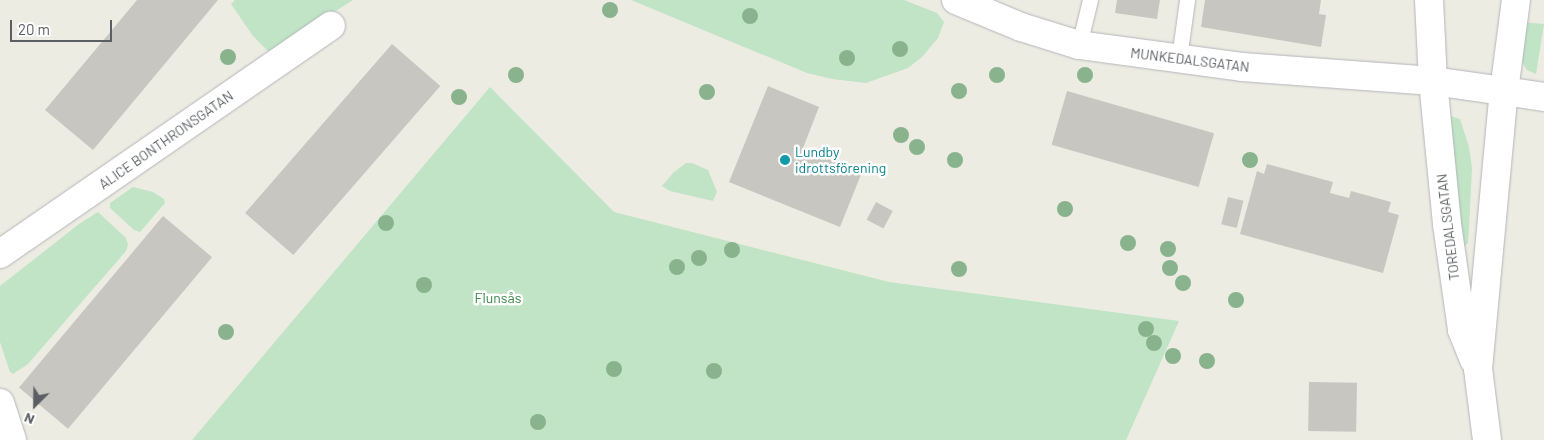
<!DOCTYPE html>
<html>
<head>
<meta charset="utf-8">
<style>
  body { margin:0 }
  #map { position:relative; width:1544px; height:440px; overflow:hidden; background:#edece3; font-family:Barlow,sans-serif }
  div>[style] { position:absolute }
  .green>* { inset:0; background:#c0e4c5 }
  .building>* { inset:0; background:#c8c6c0; transform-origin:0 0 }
  .roads { filter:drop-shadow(0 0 1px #b3b5ba) drop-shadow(0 0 1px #b3b5ba) }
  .lane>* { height:15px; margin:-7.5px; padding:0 7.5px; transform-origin:7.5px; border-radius:7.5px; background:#fff }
  .street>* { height:28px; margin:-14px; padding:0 14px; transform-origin:14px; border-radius:14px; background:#fff }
  .secondary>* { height:28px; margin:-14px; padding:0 14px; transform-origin:14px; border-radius:14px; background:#fff }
  .trees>* { width:16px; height:16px; margin:-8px; border-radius:50%; background:#89b38d }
  .dots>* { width:14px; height:14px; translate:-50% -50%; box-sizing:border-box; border:2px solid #fff; border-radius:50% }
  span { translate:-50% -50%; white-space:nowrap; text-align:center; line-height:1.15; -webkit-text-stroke:5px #fff; paint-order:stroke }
  .street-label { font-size:14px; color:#5b5e63 }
  .culture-label { font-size:14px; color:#0d838f }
  .left { translate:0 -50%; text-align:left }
  .park-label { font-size:14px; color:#388546 }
  .north { position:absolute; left:10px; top:380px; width:50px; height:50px; -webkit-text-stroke:4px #fff; paint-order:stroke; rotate:203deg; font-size:14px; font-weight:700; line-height:20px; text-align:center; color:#5b5e63 }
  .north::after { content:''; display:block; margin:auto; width:18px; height:22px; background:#5b5e63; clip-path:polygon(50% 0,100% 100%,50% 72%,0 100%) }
  .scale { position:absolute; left:10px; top:20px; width:102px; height:22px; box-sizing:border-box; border:2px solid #5b5e63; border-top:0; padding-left:6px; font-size:15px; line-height:18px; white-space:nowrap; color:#5b5e63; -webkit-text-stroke:4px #fff; paint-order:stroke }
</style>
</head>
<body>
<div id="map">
  <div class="green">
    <div style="clip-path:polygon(235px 0,353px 0,270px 53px,253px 36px,231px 4px)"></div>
    <div style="clip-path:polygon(631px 0,904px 0,937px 13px,944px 22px,938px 38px,922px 57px,908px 68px,866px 83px,832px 79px,807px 73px)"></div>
    <div style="clip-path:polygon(1522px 22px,1544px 24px,1536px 74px,1527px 70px,1520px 59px)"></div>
    <div style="clip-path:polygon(490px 87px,614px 212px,889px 282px,1179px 321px,1126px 440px,192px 440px)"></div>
    <div style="clip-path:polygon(1443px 114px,1460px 119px,1469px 147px,1472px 168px,1469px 228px,1468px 243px,1463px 247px)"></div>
    <div style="clip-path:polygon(686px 163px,692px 163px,708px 170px,717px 192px,713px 201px,670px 191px,662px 186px,673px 173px)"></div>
    <div style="clip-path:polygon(133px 187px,153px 192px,164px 199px,165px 203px,140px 232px,134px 230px,110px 208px,110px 203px)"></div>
    <div style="clip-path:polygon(98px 212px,126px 238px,128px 245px,126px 251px,28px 364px,13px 374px,10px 372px,0 342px,0 286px,79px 224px)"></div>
  </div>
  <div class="building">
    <div style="clip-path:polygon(137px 0,218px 0,93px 150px,45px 110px)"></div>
    <div style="clip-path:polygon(1117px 0,1160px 0,1157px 19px,1115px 13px)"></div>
    <div style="clip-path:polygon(1205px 0,1321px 0,1319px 14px,1326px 15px,1321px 47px,1201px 27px)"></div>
    <div style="left:392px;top:44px;width:64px;height:224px;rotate:41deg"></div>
    <div style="clip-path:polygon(768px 86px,819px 107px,803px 148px,862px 172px,840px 227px,729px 182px)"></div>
    <div style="left:1067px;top:91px;width:153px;height:56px;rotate:16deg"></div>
    <div style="clip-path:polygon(1267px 164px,1333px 182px,1330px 193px,1349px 198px,1351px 191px,1391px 202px,1388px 212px,1399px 215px,1383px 273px,1240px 234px,1257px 171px,1264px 174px)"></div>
    <div style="left:1228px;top:197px;width:16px;height:28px;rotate:14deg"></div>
    <div style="left:876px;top:202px;width:19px;height:20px;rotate:28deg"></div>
    <div style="left:163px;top:216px;width:64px;height:224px;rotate:40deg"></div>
    <div style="left:1309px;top:382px;width:48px;height:49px;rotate:1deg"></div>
  </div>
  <div class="roads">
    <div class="lane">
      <div style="left:1079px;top:45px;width:46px;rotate:-76.3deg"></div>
      <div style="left:1179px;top:58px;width:59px;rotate:-82.1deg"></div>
    </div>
    <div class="street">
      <div style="left:956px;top:0;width:70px;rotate:22.6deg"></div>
      <div style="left:1021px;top:27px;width:61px;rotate:17.2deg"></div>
      <div style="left:1079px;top:45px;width:164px;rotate:7.7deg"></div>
      <div style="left:1242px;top:67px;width:192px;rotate:4.2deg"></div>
      <div style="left:1504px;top:91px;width:40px;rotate:8.5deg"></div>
      <div style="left:0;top:254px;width:402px;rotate:-34.6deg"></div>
      <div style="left:0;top:403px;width:39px;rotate:72deg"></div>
    </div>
    <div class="secondary">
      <div style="left:1429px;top:0;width:81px;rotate:87.2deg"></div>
      <div style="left:1433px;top:81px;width:144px;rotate:84.4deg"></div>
      <div style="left:1447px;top:224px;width:107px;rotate:81.9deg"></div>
      <div style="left:1462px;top:330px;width:32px;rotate:68deg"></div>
      <div style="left:1433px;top:81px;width:72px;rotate:8deg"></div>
      <div style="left:1487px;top:440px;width:72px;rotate:-97.2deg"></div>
      <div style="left:1478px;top:369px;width:279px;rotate:-84.7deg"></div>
      <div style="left:1504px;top:91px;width:92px;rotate:-82.5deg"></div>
    </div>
  </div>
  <div class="trees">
    <div style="left:610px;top:10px"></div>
    <div style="left:750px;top:16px"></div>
    <div style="left:900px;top:49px"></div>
    <div style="left:228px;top:57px"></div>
    <div style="left:847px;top:58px"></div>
    <div style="left:516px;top:75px"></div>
    <div style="left:997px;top:75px"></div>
    <div style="left:1085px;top:75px"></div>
    <div style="left:959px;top:91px"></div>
    <div style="left:707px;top:92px"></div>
    <div style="left:459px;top:97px"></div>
    <div style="left:901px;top:135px"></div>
    <div style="left:917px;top:147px"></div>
    <div style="left:955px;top:160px"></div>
    <div style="left:1250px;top:160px"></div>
    <div style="left:1065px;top:209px"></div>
    <div style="left:386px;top:223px"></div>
    <div style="left:1128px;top:243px"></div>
    <div style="left:1168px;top:249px"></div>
    <div style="left:732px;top:250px"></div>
    <div style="left:699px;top:258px"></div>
    <div style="left:677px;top:267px"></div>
    <div style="left:1170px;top:268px"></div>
    <div style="left:959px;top:269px"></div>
    <div style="left:1183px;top:283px"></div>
    <div style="left:424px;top:285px"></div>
    <div style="left:1236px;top:300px"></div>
    <div style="left:1146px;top:329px"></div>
    <div style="left:226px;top:332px"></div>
    <div style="left:1154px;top:343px"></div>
    <div style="left:1173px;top:356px"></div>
    <div style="left:1207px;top:361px"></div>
    <div style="left:614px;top:369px"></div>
    <div style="left:714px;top:371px"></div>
    <div style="left:538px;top:422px"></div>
  </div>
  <div class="dots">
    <div style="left:785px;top:160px;background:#0f9aa8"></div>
  </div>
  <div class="street-label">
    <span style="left:1190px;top:60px;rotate:7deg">MUNKEDALSGATAN</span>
    <span style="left:166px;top:140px;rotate:-35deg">ALICE BONTHRONSGATAN</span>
    <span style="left:1448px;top:227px;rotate:-97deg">TOREDALSGATAN</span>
  </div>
  <div class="culture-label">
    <span class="left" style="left:795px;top:160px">Lundby<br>idrottsförening</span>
  </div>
  <div class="park-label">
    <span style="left:498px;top:298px">Flunsås</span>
  </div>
  <div class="north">N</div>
  <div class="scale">20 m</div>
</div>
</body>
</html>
